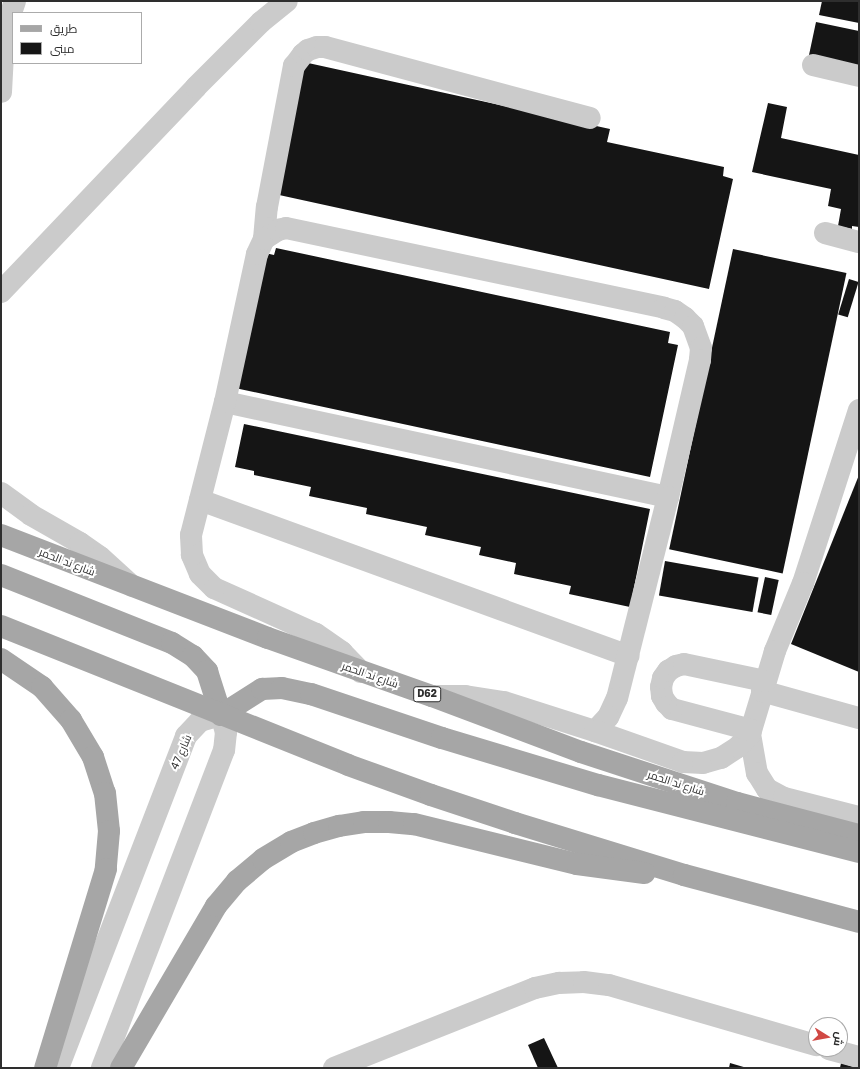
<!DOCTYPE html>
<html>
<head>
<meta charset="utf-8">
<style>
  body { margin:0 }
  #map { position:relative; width:860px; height:1069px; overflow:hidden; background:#fff; font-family:"Golos Text",Cairo,sans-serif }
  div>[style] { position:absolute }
  .building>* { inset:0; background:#151515; transform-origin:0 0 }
  .minor>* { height:22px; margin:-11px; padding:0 11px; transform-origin:11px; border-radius:11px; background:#cbcbcb }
  .major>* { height:22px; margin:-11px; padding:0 11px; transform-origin:11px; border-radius:11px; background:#a6a6a6 }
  span { translate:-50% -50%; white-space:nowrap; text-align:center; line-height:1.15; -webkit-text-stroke:4px #fff; paint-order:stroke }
  .shield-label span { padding:1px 3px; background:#fff; border:1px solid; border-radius:3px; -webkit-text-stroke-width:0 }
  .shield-label { font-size:10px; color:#2e2e2e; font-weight:700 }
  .street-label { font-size:11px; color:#2e2e2e }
  .frame { position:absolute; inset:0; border:2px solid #2e2e2e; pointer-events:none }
  .legend { position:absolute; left:12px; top:12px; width:130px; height:52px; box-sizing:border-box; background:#fff; border:1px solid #ababab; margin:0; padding:5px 7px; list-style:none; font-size:12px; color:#2e2e2e }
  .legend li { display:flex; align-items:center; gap:8px; height:20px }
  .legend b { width:20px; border:1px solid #ababab }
  .north { position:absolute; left:808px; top:1017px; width:40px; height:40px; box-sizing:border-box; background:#fff; border:1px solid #ababab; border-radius:50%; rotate:101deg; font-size:11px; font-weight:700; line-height:16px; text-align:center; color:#2e2e2e }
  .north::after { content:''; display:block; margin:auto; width:14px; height:18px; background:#d14944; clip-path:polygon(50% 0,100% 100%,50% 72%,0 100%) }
</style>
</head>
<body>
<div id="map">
  <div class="building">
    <div style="clip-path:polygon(822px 1px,859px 1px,859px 23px,819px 15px)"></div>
    <div style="clip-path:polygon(816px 22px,859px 31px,859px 66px,809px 55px)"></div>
    <div style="clip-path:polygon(299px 61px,610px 129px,607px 142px,724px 167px,723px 176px,733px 179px,709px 289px,270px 193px)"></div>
    <div style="clip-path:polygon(768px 103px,787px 107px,781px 138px,859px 155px,859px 227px,852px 226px,852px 229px,838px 226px,841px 209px,828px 206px,831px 189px,752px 172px)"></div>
    <div style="clip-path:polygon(276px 248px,670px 332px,668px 343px,678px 345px,650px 477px,235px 388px,265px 253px,274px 255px)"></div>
    <div style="left:733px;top:249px;width:116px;height:307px;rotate:12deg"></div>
    <div style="left:849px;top:279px;width:10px;height:37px;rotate:17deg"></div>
    <div style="clip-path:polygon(244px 424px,650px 509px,630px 607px,569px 594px,571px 586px,514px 574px,516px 563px,479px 555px,481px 547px,425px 535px,427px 527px,366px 514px,367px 508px,309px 496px,311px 487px,254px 475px,254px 471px,235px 467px)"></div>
    <div style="clip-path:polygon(859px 475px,859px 672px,791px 644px)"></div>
    <div style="left:665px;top:561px;width:95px;height:35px;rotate:10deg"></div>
    <div style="left:765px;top:577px;width:14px;height:36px;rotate:12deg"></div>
    <div style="clip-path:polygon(544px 1038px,558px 1068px,538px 1068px,528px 1045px)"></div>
    <div style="clip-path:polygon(730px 1063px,747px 1068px,729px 1068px)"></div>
    <div style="clip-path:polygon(841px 1063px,857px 1068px,840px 1068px)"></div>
  </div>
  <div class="minor">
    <div style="left:1px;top:42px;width:43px;rotate:-71.1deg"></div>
    <div style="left:813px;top:65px;width:47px;rotate:13.4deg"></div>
    <div style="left:1px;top:92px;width:57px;rotate:-87deg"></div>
    <div style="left:825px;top:233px;width:35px;rotate:15deg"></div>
    <div style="left:264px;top:239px;width:32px;rotate:-85deg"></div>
    <div style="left:267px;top:207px;width:144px;rotate:-79.2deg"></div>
    <div style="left:294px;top:66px;width:15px;rotate:-53deg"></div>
    <div style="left:303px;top:54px;width:6px;rotate:-39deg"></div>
    <div style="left:308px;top:50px;width:9px;rotate:-18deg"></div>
    <div style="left:317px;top:47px;width:8px"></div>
    <div style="left:325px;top:47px;width:274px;rotate:15deg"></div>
    <div style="left:1px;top:292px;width:283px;rotate:-46.4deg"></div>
    <div style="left:196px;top:87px;width:92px;rotate:-45deg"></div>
    <div style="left:261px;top:22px;width:33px;rotate:-39deg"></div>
    <div style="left:225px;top:402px;width:453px;rotate:12.1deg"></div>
    <div style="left:859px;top:410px;width:182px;rotate:107.9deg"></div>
    <div style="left:803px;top:583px;width:74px;rotate:112.4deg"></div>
    <div style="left:775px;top:651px;width:87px;rotate:106.8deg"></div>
    <div style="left:750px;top:734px;width:40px;rotate:80deg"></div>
    <div style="left:757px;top:773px;width:19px;rotate:58deg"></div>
    <div style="left:767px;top:789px;width:19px;rotate:28deg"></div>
    <div style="left:784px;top:798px;width:77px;rotate:14.2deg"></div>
    <div style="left:1px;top:493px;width:37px;rotate:36deg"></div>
    <div style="left:31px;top:515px;width:56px;rotate:29.7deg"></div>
    <div style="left:80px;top:543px;width:24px;rotate:35deg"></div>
    <div style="left:100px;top:557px;width:43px;rotate:42.2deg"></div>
    <div style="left:200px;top:500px;width:456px;rotate:20deg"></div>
    <div style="left:361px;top:672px;width:28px;rotate:-134deg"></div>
    <div style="left:342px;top:652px;width:32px;rotate:-145deg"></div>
    <div style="left:316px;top:634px;width:112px;rotate:-155.7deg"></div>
    <div style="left:214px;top:588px;width:20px;rotate:-135deg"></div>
    <div style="left:200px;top:574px;width:21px;rotate:-113deg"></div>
    <div style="left:192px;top:555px;width:20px;rotate:-93deg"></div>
    <div style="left:191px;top:535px;width:137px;rotate:-75.7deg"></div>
    <div style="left:225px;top:402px;width:151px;rotate:-77.8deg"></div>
    <div style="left:257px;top:254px;width:17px;rotate:-65deg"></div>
    <div style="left:264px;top:239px;width:17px;rotate:-33deg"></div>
    <div style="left:278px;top:230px;width:8px;rotate:-14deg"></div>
    <div style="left:286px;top:228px;width:386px;rotate:11.9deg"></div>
    <div style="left:664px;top:308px;width:11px;rotate:15deg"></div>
    <div style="left:675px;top:311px;width:12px;rotate:35deg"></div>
    <div style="left:685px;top:318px;width:11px;rotate:45deg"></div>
    <div style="left:693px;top:326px;width:23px;rotate:70deg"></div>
    <div style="left:701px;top:348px;width:12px;rotate:95deg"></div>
    <div style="left:700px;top:360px;width:141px;rotate:103.1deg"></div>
    <div style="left:668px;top:497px;width:207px;rotate:104.2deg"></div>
    <div style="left:617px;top:698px;width:21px;rotate:115deg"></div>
    <div style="left:608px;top:717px;width:19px;rotate:133deg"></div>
    <div style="left:762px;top:691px;width:101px;rotate:15.6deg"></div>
    <div style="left:433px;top:696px;width:32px"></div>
    <div style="left:465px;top:696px;width:39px;rotate:9deg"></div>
    <div style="left:504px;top:702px;width:96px;rotate:17.7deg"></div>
    <div style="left:595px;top:731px;width:93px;rotate:19.4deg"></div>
    <div style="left:683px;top:762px;width:20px;rotate:3deg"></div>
    <div style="left:703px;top:763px;width:19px;rotate:-16deg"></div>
    <div style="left:721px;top:758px;width:20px;rotate:-33deg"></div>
    <div style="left:738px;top:747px;width:18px;rotate:-47deg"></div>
    <div style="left:751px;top:730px;width:82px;rotate:-165.1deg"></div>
    <div style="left:672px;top:709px;width:8px;rotate:-135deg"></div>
    <div style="left:666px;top:703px;width:8px;rotate:-120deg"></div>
    <div style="left:662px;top:696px;width:9px;rotate:-96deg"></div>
    <div style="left:661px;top:687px;width:9px;rotate:-77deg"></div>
    <div style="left:663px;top:678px;width:9px;rotate:-54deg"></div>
    <div style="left:668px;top:671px;width:9px;rotate:-32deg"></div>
    <div style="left:676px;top:666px;width:8px;rotate:-14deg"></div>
    <div style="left:684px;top:664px;width:83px;rotate:11.9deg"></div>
    <div style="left:829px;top:1049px;width:31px;rotate:15deg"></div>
    <div style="left:58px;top:1068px;width:356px;rotate:-68.9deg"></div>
    <div style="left:186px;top:736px;width:21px;rotate:-47deg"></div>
    <div style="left:200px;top:721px;width:22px;rotate:-16deg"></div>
    <div style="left:221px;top:715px;width:18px;rotate:74deg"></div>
    <div style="left:226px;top:732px;width:18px;rotate:96deg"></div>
    <div style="left:224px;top:750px;width:341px;rotate:111deg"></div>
    <div style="left:334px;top:1068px;width:216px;rotate:-21.7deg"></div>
    <div style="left:535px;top:988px;width:25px;rotate:-12deg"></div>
    <div style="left:559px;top:983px;width:25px;rotate:-2deg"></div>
    <div style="left:584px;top:982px;width:25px;rotate:7deg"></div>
    <div style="left:609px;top:985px;width:216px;rotate:16.2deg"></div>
  </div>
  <div class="major">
    <div style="left:1px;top:535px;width:286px;rotate:21.1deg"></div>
    <div style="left:268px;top:638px;width:174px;rotate:19.5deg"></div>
    <div style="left:432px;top:696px;width:159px;rotate:20.6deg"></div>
    <div style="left:581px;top:752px;width:164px;rotate:18.1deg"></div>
    <div style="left:737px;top:803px;width:126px;rotate:14.7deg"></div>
    <div style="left:1px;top:575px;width:184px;rotate:21.7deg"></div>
    <div style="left:172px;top:643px;width:25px;rotate:32deg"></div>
    <div style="left:193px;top:656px;width:21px;rotate:47deg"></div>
    <div style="left:207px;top:671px;width:46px;rotate:72.3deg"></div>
    <div style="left:221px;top:715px;width:49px;rotate:-32.4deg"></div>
    <div style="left:262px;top:689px;width:20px;rotate:-3deg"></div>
    <div style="left:282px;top:688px;width:30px;rotate:12deg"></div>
    <div style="left:311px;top:694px;width:138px;rotate:18.6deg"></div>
    <div style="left:442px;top:738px;width:163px;rotate:16.8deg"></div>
    <div style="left:598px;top:785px;width:269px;rotate:14.4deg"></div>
    <div style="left:1px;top:626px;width:374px;rotate:21.8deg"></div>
    <div style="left:348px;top:765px;width:88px;rotate:19.9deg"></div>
    <div style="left:431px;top:795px;width:89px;rotate:18.4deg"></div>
    <div style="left:515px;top:823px;width:177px;rotate:17.1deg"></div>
    <div style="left:684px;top:875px;width:181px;rotate:15deg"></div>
    <div style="left:1px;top:659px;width:50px;rotate:34.3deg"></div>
    <div style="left:42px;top:687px;width:44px;rotate:48.7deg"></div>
    <div style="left:71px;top:720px;width:43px;rotate:59.3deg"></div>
    <div style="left:93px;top:757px;width:38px;rotate:72deg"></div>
    <div style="left:105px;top:793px;width:38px;rotate:84deg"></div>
    <div style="left:109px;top:831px;width:38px;rotate:95deg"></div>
    <div style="left:106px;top:869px;width:208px;rotate:107deg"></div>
    <div style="left:121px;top:1068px;width:188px;rotate:-59.6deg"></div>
    <div style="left:216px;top:906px;width:33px;rotate:-50deg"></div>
    <div style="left:237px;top:881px;width:34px;rotate:-40deg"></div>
    <div style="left:263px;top:859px;width:33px;rotate:-31deg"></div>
    <div style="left:291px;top:842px;width:25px;rotate:-21deg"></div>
    <div style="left:314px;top:833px;width:26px;rotate:-16deg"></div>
    <div style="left:339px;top:826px;width:25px;rotate:-9deg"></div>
    <div style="left:364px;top:822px;width:25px"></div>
    <div style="left:389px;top:822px;width:25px;rotate:5deg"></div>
    <div style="left:414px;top:824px;width:168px;rotate:13.8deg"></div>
    <div style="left:577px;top:864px;width:68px;rotate:7.7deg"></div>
  </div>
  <div class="shield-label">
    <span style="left:427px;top:694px">D62</span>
  </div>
  <div class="street-label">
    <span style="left:67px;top:562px;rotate:21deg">شارع ند الحمر</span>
    <span style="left:370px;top:675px;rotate:19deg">شارع ند الحمر</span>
    <span style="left:181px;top:752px;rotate:-66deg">شارع 47</span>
    <span style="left:676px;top:783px;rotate:18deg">شارع ند الحمر</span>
  </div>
  <div class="frame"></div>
  <ul class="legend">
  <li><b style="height:5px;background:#a6a6a6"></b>طريق</li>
  <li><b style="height:11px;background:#151515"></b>مبنى</li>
  </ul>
  <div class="north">ش</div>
</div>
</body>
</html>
